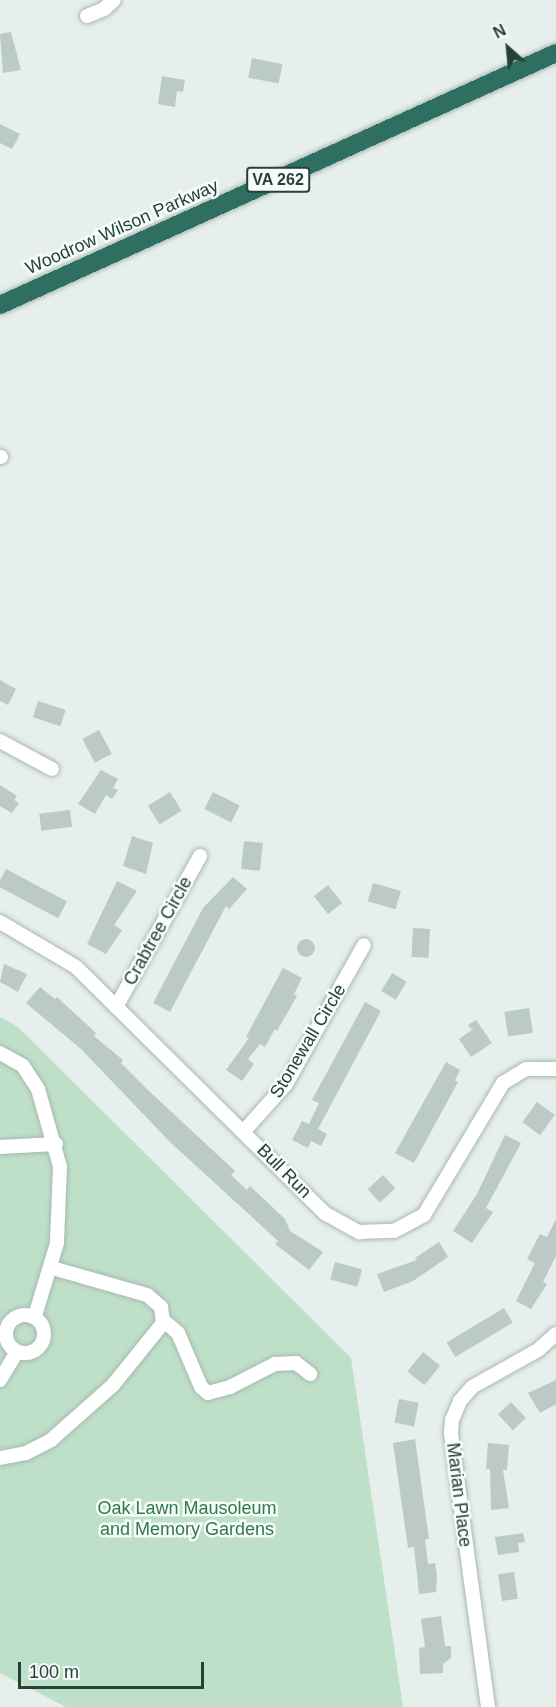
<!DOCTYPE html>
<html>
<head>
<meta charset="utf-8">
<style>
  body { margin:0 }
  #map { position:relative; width:556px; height:1707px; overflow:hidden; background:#e6efeb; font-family:Arial,sans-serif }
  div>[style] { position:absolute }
  .green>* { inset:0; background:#bfe0c8 }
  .building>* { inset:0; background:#bbcac4; transform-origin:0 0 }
  .round { border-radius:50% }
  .roads { filter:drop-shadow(0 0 2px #a8b8b2) drop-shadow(0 0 2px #a8b8b2) }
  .minor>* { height:14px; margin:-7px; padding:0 7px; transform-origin:7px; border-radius:7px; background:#fff }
  .minor>.ring { margin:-7px; padding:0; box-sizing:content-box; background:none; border:14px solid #fff; border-radius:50% }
  .highway>* { height:18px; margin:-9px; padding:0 9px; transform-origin:9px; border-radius:9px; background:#2f6f62 }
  span { translate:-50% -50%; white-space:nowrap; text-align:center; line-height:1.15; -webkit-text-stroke:5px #f7fbf9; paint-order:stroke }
  .shield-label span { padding:2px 4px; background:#f7fbf9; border:2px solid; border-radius:4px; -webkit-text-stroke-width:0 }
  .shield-label { font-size:16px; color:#24423a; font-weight:700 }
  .street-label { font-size:18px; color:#24423a }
  .park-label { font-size:18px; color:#2d7a4b }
  .north { position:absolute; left:478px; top:18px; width:60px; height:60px; -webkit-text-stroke:4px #f7fbf9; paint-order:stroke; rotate:333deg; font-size:16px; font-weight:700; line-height:24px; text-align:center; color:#24423a }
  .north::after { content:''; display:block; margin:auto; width:21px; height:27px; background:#24423a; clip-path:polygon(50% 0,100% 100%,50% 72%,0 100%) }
  .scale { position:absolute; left:18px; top:1662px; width:186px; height:27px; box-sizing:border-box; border:3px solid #24423a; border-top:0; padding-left:8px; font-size:18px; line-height:21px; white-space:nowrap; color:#24423a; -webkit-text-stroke:4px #f7fbf9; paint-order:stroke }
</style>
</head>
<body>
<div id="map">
  <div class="green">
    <div style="clip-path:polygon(0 1017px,18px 1027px,351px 1358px,403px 1707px,66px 1707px,0 1673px)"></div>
  </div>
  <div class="building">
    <div style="clip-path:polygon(11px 32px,21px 70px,3px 73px,0 34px)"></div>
    <div style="left:252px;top:58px;width:31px;height:20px;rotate:11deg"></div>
    <div style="clip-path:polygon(162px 76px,185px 80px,183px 92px,177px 91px,175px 107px,158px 104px)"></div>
    <div style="clip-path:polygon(0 124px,20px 134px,12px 149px,0 143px)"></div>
    <div style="clip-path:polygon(0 680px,16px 689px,8px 705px,0 701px)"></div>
    <div style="left:38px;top:701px;width:29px;height:17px;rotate:18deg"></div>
    <div style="left:99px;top:730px;width:27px;height:19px;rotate:62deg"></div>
    <div style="clip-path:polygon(101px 770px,118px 779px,113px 788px,118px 790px,112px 799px,106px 795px,95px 814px,78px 804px)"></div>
    <div style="clip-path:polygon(0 785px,17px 796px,14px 800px,19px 803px,12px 813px,0 806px)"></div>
    <div style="left:170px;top:792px;width:22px;height:26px;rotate:58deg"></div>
    <div style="left:213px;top:792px;width:30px;height:19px;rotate:27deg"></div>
    <div style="left:70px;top:810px;width:17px;height:31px;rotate:83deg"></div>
    <div style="clip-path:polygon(132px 836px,153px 843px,146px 874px,123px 866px)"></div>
    <div style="left:244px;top:841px;width:19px;height:28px;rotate:6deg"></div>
    <div style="left:6px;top:869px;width:69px;height:19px;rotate:28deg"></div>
    <div style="clip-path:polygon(233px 877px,247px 889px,229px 909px,226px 906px,170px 1012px,153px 1003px,203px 908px)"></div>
    <div style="clip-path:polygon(117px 881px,137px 891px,114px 925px,122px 930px,106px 954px,87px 944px)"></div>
    <div style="left:373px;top:883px;width:29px;height:19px;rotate:16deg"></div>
    <div style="left:328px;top:885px;width:23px;height:18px;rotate:52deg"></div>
    <div style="left:413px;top:928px;width:17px;height:29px;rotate:3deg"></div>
    <div class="round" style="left:297px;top:939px;width:18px;height:18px"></div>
    <div style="clip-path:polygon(4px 964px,27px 974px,18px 992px,0 982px)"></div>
    <div style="clip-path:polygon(283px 968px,302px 978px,294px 994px,297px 996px,277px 1031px,275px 1029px,265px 1047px,260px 1044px,248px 1059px,254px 1064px,242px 1081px,226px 1070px,249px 1038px,246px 1037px)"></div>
    <div style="left:392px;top:973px;width:17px;height:21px;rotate:31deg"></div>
    <div style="clip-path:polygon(40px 987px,55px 999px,57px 997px,96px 1033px,94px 1036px,123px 1060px,121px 1063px,149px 1091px,235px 1171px,231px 1175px,247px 1190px,250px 1186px,285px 1219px,290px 1231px,323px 1252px,309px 1270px,275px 1244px,278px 1241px,170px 1142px,81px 1049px,26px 1003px)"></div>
    <div style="clip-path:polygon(365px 1002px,381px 1011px,318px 1129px,327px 1134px,321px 1146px,311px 1141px,308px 1148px,292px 1140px,302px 1121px,309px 1124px,319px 1103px,312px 1100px)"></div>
    <div style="left:529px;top:1008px;width:25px;height:25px;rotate:81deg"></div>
    <div style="clip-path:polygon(476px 1020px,492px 1043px,471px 1057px,459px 1039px,472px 1030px,468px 1025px)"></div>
    <div style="clip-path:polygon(446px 1062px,460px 1070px,455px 1080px,458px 1082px,414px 1163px,395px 1153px)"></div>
    <div style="left:537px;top:1102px;width:22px;height:25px;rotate:36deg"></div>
    <div style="clip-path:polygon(505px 1135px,521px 1143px,486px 1208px,493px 1212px,472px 1243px,453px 1231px,477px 1194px)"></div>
    <div style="left:383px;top:1175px;width:18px;height:21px;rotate:47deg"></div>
    <div style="clip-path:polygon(556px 1219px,556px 1256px,543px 1282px,547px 1284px,531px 1309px,516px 1301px,535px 1263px,527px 1259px,540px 1234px,547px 1237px)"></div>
    <div style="clip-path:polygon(439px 1242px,448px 1257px,413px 1281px,384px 1292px,377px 1274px,417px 1260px,415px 1258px)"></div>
    <div style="left:335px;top:1262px;width:28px;height:18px;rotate:15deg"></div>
    <div style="left:504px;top:1308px;width:17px;height:67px;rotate:59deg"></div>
    <div style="left:423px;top:1352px;width:22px;height:25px;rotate:39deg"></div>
    <div style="clip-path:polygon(556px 1380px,556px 1404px,540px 1413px,528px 1393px)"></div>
    <div style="left:399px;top:1399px;width:20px;height:24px;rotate:11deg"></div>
    <div style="left:511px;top:1402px;width:22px;height:18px;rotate:47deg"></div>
    <div style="clip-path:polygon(415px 1439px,429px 1539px,425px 1539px,428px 1564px,435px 1563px,437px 1576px,436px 1592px,419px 1594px,414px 1547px,408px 1548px,393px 1443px)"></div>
    <div style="clip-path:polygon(488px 1443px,509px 1445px,507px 1470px,503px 1470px,509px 1508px,491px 1510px,490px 1469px,486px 1469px)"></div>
    <div style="clip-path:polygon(523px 1533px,525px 1542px,518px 1543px,519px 1552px,498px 1555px,495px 1537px)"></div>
    <div style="left:514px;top:1572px;width:27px;height:16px;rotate:82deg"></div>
    <div style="clip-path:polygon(441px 1616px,445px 1646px,451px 1646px,451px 1658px,443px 1664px,443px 1673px,420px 1674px,419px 1648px,425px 1647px,421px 1619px)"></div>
  </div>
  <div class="roads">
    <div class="minor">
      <div style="left:87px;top:16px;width:18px;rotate:-22deg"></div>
      <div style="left:104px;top:9px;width:13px;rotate:-42deg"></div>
      <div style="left:0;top:457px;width:1px"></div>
      <div style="left:0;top:741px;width:59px;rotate:28.3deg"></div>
      <div style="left:0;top:922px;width:88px;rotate:30.6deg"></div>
      <div style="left:76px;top:967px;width:351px;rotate:44.7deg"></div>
      <div style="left:326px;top:1214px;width:38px;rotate:29deg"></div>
      <div style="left:359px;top:1232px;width:35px;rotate:-2deg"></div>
      <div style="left:394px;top:1231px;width:34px;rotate:-28deg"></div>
      <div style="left:424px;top:1215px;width:154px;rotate:-59.1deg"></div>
      <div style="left:503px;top:1083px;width:27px;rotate:-31deg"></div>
      <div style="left:526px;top:1069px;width:30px"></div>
      <div style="left:116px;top:1007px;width:173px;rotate:-60.9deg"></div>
      <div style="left:0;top:1053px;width:26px;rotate:29deg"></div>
      <div style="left:23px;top:1066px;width:27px;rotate:57deg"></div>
      <div style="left:38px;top:1089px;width:81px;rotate:74.2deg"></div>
      <div style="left:60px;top:1167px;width:76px;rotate:92.3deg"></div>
      <div style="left:57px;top:1243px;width:76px;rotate:106.8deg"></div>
      <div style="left:244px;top:1131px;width:63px;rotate:-48.2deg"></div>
      <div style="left:286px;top:1084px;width:159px;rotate:-60.7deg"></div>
      <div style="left:0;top:1147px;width:56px;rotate:-3.1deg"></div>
      <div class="ring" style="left:6px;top:1315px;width:24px;height:24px"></div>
      <div style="left:163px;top:1320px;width:20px;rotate:41deg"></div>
      <div style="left:178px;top:1333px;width:59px;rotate:66.9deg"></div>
      <div style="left:201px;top:1387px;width:9px;rotate:41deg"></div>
      <div style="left:208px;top:1393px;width:23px;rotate:-15deg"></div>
      <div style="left:230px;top:1387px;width:51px;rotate:-27.1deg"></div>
      <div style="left:275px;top:1364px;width:21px;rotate:-3deg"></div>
      <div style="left:296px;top:1363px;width:18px;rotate:38deg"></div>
      <div style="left:0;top:1380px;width:33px;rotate:-59deg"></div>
      <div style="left:0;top:1458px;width:26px;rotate:-11deg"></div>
      <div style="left:26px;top:1453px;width:28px;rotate:-27deg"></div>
      <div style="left:51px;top:1440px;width:83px;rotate:-41.6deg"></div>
      <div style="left:113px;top:1385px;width:80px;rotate:-51.1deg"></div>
      <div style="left:163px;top:1323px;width:16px;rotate:-97deg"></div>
      <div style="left:161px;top:1307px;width:18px;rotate:-139deg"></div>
      <div style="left:147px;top:1295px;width:99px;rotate:-164.1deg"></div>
      <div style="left:488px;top:1707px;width:277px;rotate:-97.7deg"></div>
      <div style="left:451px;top:1432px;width:12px;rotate:-85deg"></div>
      <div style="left:452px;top:1420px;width:21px;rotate:-67deg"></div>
      <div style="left:460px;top:1401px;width:18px;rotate:-49deg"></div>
      <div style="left:472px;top:1387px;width:76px;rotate:-29.3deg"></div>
      <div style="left:538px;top:1350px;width:24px;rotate:-42deg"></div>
    </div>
    <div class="highway">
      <div style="left:0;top:305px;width:610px;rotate:-24.38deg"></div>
    </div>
  </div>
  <div class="shield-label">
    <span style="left:278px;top:180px">VA 262</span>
  </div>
  <div class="street-label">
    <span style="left:122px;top:227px;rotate:-24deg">Woodrow Wilson Parkway</span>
    <span style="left:158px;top:931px;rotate:-61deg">Crabtree Circle</span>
    <span style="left:308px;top:1041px;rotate:-59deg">Stonewall Circle</span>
    <span style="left:284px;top:1171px;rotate:45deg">Bull Run</span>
    <span style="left:459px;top:1495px;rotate:83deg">Marian Place</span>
  </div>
  <div class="park-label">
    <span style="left:187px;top:1519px">Oak Lawn Mausoleum<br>and Memory Gardens</span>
  </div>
  <div class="north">N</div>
  <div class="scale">100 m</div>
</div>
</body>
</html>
